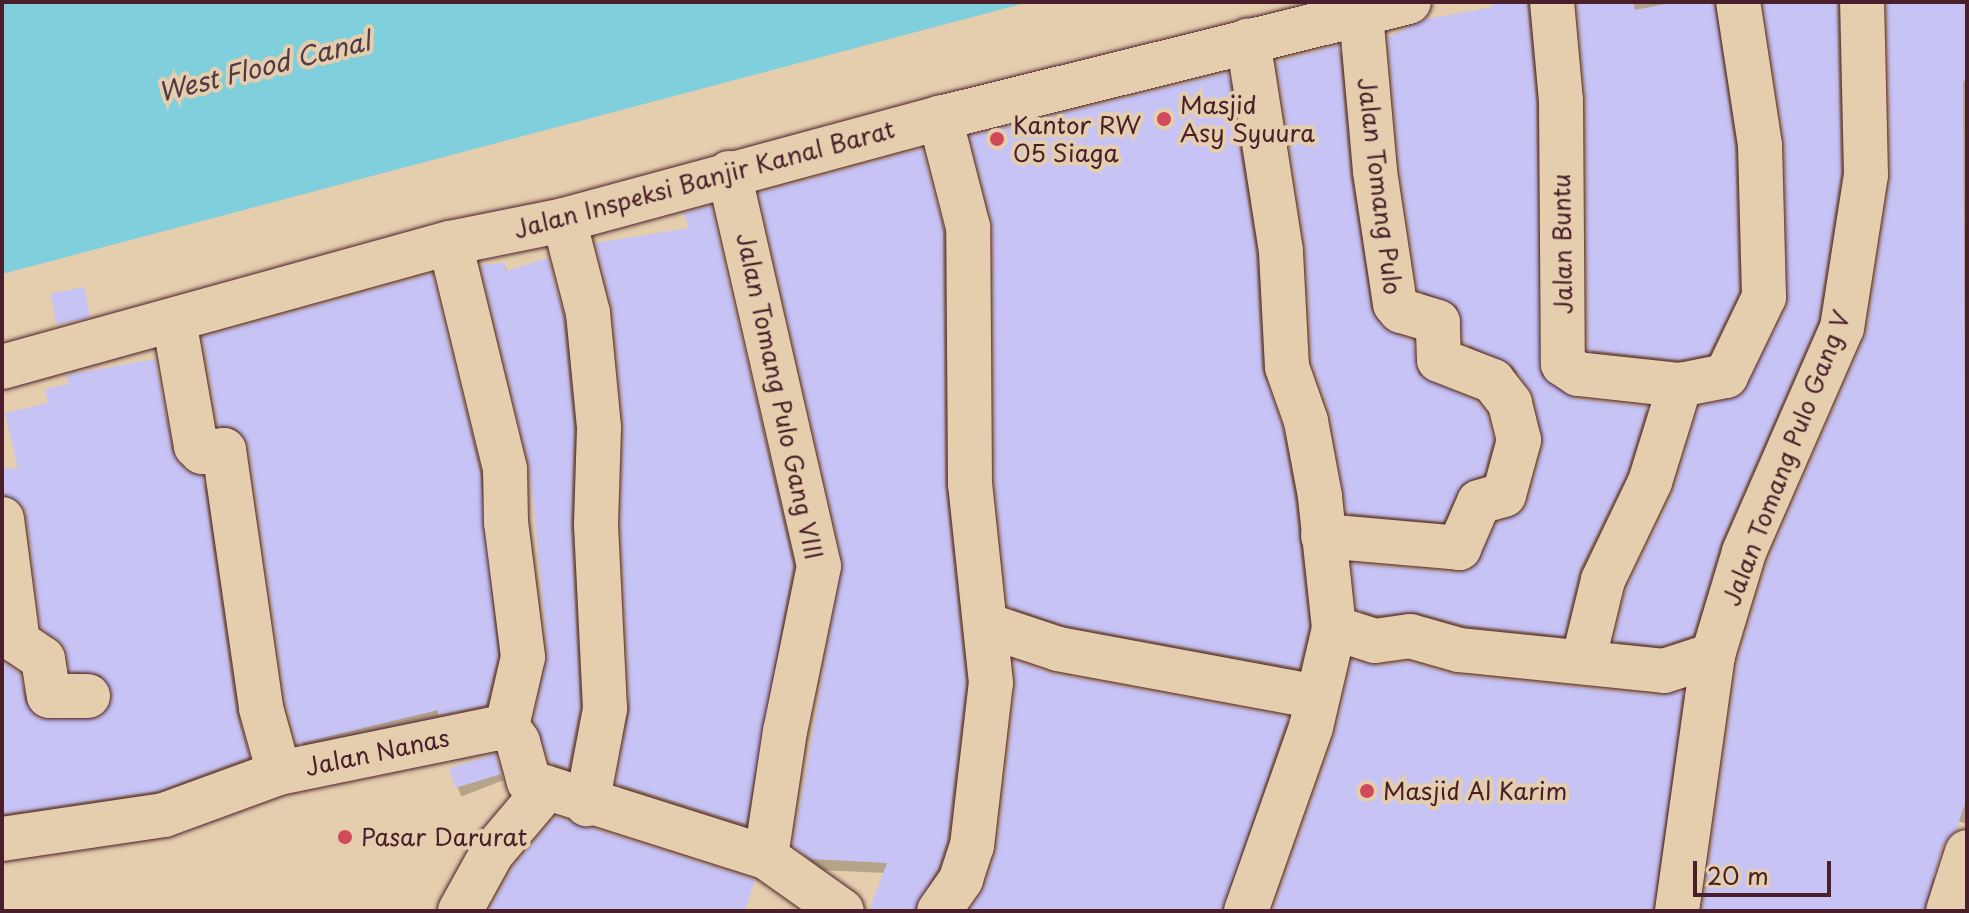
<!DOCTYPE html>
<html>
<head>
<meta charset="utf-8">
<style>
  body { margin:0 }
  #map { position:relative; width:1969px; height:913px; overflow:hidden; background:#e4cead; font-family:"Playpen Sans",sans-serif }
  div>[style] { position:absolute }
  .water>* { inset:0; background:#80cfdd }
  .shadow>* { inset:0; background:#0003; transform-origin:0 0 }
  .building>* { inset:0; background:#c7c3f5; transform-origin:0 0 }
  .roads { filter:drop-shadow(0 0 2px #4a1f2b) drop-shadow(0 0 2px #4a1f2b) }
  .minor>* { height:44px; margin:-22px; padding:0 22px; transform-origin:22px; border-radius:22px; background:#e4cead }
  .dots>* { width:22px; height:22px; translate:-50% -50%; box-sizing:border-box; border:4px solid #e4cead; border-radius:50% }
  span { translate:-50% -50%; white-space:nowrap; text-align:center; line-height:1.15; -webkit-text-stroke:8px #e4cead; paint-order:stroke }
  .poi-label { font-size:24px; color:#4a1f2b }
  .left { translate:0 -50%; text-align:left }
  .street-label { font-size:24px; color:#4a1f2b }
  .water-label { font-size:26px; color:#523946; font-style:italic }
  .frame { position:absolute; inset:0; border:4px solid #4a1f2b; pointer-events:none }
  .scale { position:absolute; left:1693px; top:861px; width:138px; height:36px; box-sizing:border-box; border:4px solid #4a1f2b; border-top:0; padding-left:10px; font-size:24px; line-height:28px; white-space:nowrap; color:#4a1f2b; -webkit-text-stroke:6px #e4cead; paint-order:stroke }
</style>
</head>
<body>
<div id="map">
  <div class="water">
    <div style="clip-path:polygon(2px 2px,1029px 2px,2px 274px)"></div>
  </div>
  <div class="shadow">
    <div style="clip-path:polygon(1494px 2px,1536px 2px,1545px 380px,1574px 401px,1646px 408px,1651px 418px,1568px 644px,1365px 618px,1359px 608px,1474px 571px,1530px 503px,1545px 447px,1536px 398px,1520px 375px,1471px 352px,1460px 314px,1426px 299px,1420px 289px)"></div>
    <div style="clip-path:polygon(1579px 2px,1723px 2px,1740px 160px,1744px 304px,1715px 365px,1597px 361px,1590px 349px,1588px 98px)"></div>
    <div style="clip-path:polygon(1765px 2px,1846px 2px,1846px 186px,1823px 333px,1699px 647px,1623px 652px,1616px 640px,1789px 308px,1787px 141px)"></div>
    <div style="clip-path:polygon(1889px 2px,1967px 2px,1967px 824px,1882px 797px,1939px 887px,1933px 911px,1704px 911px,1869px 332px,1893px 175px)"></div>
    <div style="clip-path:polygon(1338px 48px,1344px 58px,1356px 188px,1380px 326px,1412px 342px,1423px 379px,1485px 415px,1498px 452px,1489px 486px,1449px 532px,1355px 524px,1349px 512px)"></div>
    <div style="clip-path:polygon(1227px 76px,1233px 87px,1261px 266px,1267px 382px,1287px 441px,1301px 513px,1314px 639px,1305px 679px,1072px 635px,1017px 617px,1010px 605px)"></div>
    <div style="clip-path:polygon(921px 151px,948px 243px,971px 696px,953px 853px,924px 911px,871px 911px,885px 873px,820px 870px,795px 845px)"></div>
    <div style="clip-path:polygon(710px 208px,799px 579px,751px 835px,625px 795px,618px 783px,691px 230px)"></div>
    <div style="clip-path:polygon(547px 260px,568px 329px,578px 440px,584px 718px,573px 776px,557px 771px,551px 761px,550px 655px,532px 468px,504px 265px,509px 273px)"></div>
    <div style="clip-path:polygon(431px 276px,485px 484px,502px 667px,491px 714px,304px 753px,251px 449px,242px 437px,226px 435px,220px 425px)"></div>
    <div style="clip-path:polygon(154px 361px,176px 462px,183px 471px,201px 478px,208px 490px,241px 725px,253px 769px,164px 801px,2px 826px,2px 681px,19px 677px,36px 720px,102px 719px,115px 697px,109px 685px,79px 682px,72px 670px,106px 658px,41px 611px,11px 414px,50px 405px)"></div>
    <div style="clip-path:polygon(1378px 668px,1662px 698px,1682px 693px,1688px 704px,1659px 911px,1275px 911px)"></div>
    <div style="clip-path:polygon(1053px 675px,1286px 719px,1293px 730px,1229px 911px,972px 911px,984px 894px)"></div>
    <div style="left:494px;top:756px;width:26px;height:45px;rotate:69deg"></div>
  </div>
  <div class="building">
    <div style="clip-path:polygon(1492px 2px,1527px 2px,1536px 101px,1541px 375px,1575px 399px,1647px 407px,1627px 473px,1580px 569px,1564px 636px,1464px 625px,1416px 612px,1377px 615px,1357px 609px,1352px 564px,1457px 573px,1472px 569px,1497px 523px,1521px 513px,1528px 502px,1543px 447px,1534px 396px,1513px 366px,1464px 343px,1457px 306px,1418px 290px,1400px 168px,1388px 37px,1427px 19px,1493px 7px)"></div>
    <div style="clip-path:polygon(1577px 2px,1633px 2px,1635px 10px,1675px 2px,1714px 2px,1735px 147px,1739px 292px,1709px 354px,1679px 360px,1588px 350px,1586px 100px)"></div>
    <div style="clip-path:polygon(1763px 2px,1837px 2px,1841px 173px,1818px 321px,1721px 542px,1693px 635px,1661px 646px,1614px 641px,1627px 588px,1673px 493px,1699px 407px,1742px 395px,1787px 307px,1785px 144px)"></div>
    <div style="clip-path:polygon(1887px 2px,1967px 2px,1967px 80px,1963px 81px,1967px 798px,1956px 830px,1943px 844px,1924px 911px,1702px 911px,1738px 660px,1768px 561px,1867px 332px,1891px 174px)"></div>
    <div style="clip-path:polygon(1339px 45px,1350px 173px,1371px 309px,1383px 328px,1413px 341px,1419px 375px,1477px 402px,1487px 414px,1493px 440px,1484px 475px,1462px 484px,1443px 522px,1347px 513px,1331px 416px,1312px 362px,1306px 247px,1277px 62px)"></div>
    <div style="clip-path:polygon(1228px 73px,1256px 254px,1262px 369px,1282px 427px,1295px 500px,1309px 626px,1299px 668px,1064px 625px,1008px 606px,995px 483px,993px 226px,970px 136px)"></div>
    <div style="clip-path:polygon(922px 149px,943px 230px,945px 484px,966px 683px,947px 841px,938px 868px,914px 911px,869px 911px,887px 863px,812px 859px,793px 846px,843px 561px,759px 193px)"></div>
    <div style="clip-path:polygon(711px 206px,793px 566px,746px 824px,616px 783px,630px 708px,621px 525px,624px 426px,613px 310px,596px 243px,689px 228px,684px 213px)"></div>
    <div style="clip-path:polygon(548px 258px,563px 317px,574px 429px,571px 526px,580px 707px,568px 768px,550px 762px,534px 721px,548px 654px,530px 468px,481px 265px,505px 263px,506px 271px)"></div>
    <div style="clip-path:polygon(432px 274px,480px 472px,498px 656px,486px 705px,438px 715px,438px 710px,297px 744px,286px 703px,249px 446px,235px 428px,218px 425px,203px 337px)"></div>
    <div style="left:84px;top:287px;width:31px;height:34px;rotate:79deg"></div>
    <div style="clip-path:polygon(155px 359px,172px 451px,184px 470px,203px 477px,236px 712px,249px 757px,158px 791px,2px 814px,2px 661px,20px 674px,25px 701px,38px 719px,100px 718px,113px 697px,101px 675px,70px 671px,64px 645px,41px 628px,27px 515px,21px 503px,2px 495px,2px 469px,18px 468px,5px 413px,48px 403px,45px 389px,69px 384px,67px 375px)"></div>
    <div style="clip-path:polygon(1352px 660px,1378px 666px,1408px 662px,1456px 675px,1661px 696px,1683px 691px,1653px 911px,1273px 911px,1335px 735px)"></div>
    <div style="clip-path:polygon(1014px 661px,1053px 674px,1288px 717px,1222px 911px,969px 911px,985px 887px,997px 849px,1016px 686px)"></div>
    <div style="left:495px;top:754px;width:21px;height:48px;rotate:73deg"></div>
    <div style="clip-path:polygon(555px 817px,755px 880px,745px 911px,489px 911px,513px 867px)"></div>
  </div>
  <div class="roads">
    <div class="minor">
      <div style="left:1552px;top:2px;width:98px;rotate:84.8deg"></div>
      <div style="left:1561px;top:100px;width:264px;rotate:89.6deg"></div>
      <div style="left:1563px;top:364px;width:18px;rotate:34deg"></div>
      <div style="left:1578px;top:374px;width:103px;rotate:6.2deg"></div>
      <div style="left:1680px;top:385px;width:47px;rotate:-11.1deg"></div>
      <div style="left:1726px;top:376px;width:88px;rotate:-64.3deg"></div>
      <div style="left:1764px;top:297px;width:152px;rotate:-91.5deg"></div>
      <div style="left:1760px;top:145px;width:145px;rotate:-98.7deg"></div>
      <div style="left:729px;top:173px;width:403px;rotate:77.1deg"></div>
      <div style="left:819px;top:566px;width:168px;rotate:101.6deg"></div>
      <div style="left:785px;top:731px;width:127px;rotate:98.6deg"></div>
      <div style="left:564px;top:220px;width:96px;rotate:75.5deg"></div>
      <div style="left:588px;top:313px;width:116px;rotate:84.5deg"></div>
      <div style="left:599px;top:428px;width:97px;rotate:91.8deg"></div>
      <div style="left:596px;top:525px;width:184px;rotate:87.2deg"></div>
      <div style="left:605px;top:709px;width:97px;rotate:100.7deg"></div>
      <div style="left:450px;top:243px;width:233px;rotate:76.3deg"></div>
      <div style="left:505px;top:469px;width:53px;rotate:88.9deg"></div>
      <div style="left:506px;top:522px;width:136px;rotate:82.8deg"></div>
      <div style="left:523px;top:657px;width:71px;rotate:103.1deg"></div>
      <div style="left:174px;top:320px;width:128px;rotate:80.1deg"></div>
      <div style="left:196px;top:446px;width:8px;rotate:45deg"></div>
      <div style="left:202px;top:452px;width:22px;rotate:-5deg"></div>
      <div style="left:224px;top:450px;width:261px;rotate:81.8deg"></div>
      <div style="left:261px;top:708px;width:67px;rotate:74.5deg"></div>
      <div style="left:2px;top:367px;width:465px;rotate:-15.5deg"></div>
      <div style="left:450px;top:243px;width:116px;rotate:-11.4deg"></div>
      <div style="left:564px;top:220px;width:390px;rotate:-15.2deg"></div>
      <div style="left:940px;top:118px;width:483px;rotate:-13.9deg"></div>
      <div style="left:2px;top:519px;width:124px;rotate:82.6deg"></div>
      <div style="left:18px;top:642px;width:30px;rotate:34deg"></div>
      <div style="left:43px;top:659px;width:37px;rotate:81deg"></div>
      <div style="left:49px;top:696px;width:39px"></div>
      <div style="left:1323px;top:536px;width:137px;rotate:5deg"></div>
      <div style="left:1459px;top:548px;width:50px;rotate:-66.5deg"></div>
      <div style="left:1479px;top:502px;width:26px;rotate:-16deg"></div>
      <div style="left:1504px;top:495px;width:57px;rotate:-74.7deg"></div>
      <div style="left:1519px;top:440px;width:38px;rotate:-104deg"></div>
      <div style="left:1510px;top:403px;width:28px;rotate:-128deg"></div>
      <div style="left:1493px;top:381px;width:58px;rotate:-158.7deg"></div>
      <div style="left:1439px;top:360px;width:38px;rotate:-92deg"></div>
      <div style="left:1438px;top:322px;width:39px;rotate:-163deg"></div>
      <div style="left:1401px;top:311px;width:9px;rotate:-131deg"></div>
      <div style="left:1395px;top:304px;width:134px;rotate:-98.6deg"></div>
      <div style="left:1375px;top:171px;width:157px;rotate:-95.1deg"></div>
      <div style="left:986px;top:625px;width:76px;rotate:18.4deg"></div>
      <div style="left:1058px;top:649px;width:263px;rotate:10.5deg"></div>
      <div style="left:1334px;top:628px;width:43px;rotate:17.6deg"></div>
      <div style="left:1375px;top:641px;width:35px;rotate:-8deg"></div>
      <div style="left:1410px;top:636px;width:51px;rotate:15.9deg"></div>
      <div style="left:1459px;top:650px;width:206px;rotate:5.8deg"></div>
      <div style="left:1664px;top:671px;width:52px;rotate:-18.1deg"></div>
      <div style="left:1583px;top:662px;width:84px;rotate:-76.3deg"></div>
      <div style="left:1603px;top:580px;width:109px;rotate:-64.4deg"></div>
      <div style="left:1650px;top:482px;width:102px;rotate:-72.8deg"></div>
      <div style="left:2px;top:839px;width:164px;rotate:-8.4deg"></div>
      <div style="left:164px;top:815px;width:122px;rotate:-20.1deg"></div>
      <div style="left:279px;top:773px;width:233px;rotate:-11.6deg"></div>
      <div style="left:507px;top:726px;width:19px;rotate:55deg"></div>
      <div style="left:518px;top:742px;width:41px;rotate:74.6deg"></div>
      <div style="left:529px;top:782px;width:249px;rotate:17.6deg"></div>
      <div style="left:766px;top:857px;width:93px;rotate:35.4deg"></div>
      <div style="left:460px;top:911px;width:66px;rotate:-61.1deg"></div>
      <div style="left:492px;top:853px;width:84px;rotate:-49.8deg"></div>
      <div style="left:939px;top:911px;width:39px;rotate:-55deg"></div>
      <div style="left:961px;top:879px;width:35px;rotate:-72deg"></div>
      <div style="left:972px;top:846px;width:164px;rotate:-83.4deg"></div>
      <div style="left:991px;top:683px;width:200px;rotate:-96deg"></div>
      <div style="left:970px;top:484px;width:257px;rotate:-90.4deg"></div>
      <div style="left:968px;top:227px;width:113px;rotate:-104.4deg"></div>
      <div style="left:1246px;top:911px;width:195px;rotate:-70.5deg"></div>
      <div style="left:1311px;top:727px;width:102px;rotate:-76.9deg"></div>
      <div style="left:1334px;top:628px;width:133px;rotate:-96.1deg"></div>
      <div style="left:1320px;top:496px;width:76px;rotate:-100.6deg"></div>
      <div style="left:1306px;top:421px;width:57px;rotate:-109.4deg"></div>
      <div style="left:1287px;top:367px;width:116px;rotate:-93deg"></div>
      <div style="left:1281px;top:251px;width:213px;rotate:-98.9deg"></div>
      <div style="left:1677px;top:911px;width:259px;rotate:-82deg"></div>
      <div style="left:1713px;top:655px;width:108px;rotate:-73.2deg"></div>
      <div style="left:1744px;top:552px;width:244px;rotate:-66.4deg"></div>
      <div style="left:1842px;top:328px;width:155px;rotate:-81.1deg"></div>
      <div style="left:1866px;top:175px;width:173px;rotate:-91.3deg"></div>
      <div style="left:1948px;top:911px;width:62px;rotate:-72.1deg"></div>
    </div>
  </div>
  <div class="dots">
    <div style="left:1164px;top:119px;background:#d1495b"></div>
    <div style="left:997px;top:139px;background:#d1495b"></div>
    <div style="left:1367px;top:791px;background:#d1495b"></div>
    <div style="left:345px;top:837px;background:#d1495b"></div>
  </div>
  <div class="poi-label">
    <span class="left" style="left:1180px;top:119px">Masjid<br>Asy Syuura</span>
    <span class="left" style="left:1013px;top:139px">Kantor RW<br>05 Siaga</span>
    <span class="left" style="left:1383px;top:791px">Masjid Al Karim</span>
    <span class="left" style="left:361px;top:837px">Pasar Darurat</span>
  </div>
  <div class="street-label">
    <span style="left:704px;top:179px;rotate:-15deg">Jalan Inspeksi Banjir Kanal Barat</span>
    <span style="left:1380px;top:186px;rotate:83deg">Jalan Tomang Pulo</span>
    <span style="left:1562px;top:244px;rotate:-91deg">Jalan Buntu</span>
    <span style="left:780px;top:396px;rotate:78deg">Jalan Tomang Pulo Gang VIII</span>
    <span style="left:1786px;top:458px;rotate:-69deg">Jalan Tomang Pulo Gang V</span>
    <span style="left:377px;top:752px;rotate:-12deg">Jalan Nanas</span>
  </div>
  <div class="water-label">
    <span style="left:264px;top:66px;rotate:-14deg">West Flood Canal</span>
  </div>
  <div class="frame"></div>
  <div class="scale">20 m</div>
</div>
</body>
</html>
